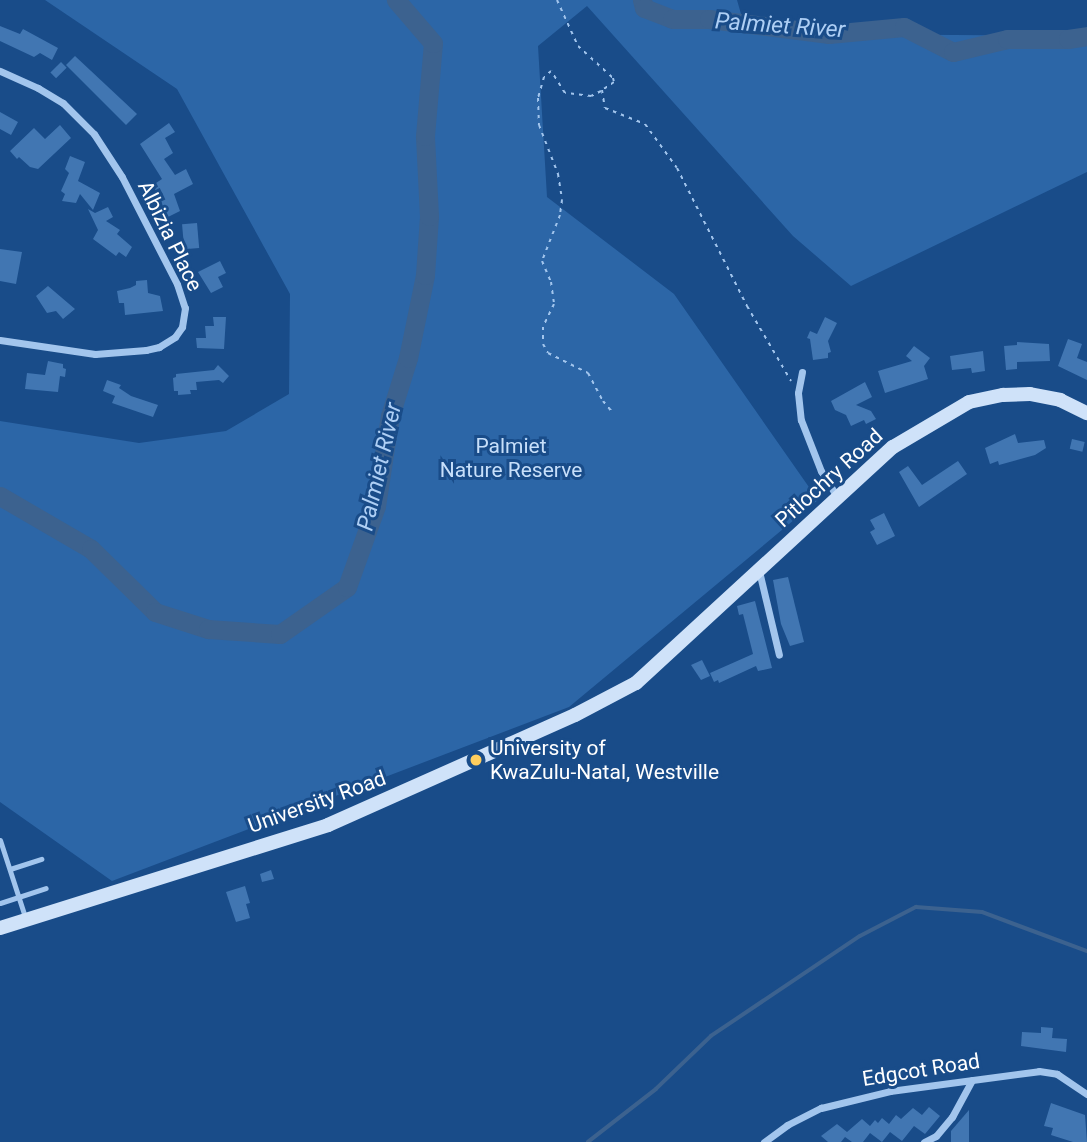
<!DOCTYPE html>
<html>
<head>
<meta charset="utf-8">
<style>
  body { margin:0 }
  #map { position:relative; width:1087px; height:1142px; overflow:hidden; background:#194c89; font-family:Roboto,sans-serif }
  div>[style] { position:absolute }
  .green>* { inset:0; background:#2c66a7 }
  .stream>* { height:3.5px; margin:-1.75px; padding:0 1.75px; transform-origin:1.75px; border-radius:1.75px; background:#3c628f }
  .river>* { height:19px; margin:-9.5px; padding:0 9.5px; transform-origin:9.5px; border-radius:9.5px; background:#3c628f }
  .building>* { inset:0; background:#4176b2; transform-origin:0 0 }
  .path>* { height:2px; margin-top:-1px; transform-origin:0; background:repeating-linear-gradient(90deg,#a2c5ed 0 3.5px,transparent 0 8.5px) }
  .lane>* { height:5px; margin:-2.5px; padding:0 2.5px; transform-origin:2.5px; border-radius:2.5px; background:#a2c5ed }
  .street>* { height:7px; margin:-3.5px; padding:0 3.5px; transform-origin:3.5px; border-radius:3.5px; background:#a2c5ed }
  .secondary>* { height:14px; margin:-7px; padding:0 7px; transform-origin:7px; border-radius:7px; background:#cfe2f9 }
  .dots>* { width:19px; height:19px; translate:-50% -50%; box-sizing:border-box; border:4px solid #194c89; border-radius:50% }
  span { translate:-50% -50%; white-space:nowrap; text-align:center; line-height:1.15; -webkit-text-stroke:6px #194c89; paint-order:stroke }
  .street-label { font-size:21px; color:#fff }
  .park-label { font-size:21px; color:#c7dffa }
  .poi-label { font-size:21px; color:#fff }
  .left { translate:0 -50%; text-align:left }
  .water-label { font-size:23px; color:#aecff5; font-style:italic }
</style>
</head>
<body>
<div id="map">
  <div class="green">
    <div style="clip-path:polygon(45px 0,737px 0,743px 21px,829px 34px,1087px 36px,1087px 172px,851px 286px,793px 236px,587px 6px,538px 46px,547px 197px,674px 294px,818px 500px,569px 707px,112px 881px,0 802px,0 421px,139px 443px,226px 431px,289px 394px,290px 294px,177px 89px)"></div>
  </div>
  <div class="stream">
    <div style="left:588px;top:1142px;width:86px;rotate:-37.9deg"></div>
    <div style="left:656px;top:1089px;width:76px;rotate:-43.9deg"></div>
    <div style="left:711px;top:1036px;width:179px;rotate:-33.9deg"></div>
    <div style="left:860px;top:936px;width:63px;rotate:-27.4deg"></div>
    <div style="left:916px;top:907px;width:66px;rotate:4.3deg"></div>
    <div style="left:982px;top:912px;width:112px;rotate:20.4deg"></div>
  </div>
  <div class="river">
    <div style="left:642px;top:0;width:8px;rotate:76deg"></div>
    <div style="left:644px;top:8px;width:30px;rotate:21deg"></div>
    <div style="left:672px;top:19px;width:37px"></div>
    <div style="left:709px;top:19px;width:121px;rotate:7.1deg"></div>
    <div style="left:829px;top:34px;width:75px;rotate:-5.3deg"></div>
    <div style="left:904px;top:27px;width:55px;rotate:27deg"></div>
    <div style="left:953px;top:52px;width:56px;rotate:-13.5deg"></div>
    <div style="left:1007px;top:39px;width:61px"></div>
    <div style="left:1068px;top:39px;width:19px;rotate:-9deg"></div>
    <div style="left:0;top:496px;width:105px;rotate:30.2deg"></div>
    <div style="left:91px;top:549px;width:90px;rotate:44.5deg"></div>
    <div style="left:155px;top:612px;width:56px;rotate:17.8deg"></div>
    <div style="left:208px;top:629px;width:72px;rotate:4deg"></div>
    <div style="left:280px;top:634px;width:82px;rotate:-35deg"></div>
    <div style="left:347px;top:587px;width:86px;rotate:-70.3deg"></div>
    <div style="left:376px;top:506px;width:91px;rotate:-81.2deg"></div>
    <div style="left:390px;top:416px;width:61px;rotate:-72.8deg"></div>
    <div style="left:408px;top:358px;width:85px;rotate:-78.4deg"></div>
    <div style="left:425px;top:275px;width:59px;rotate:-86.1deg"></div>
    <div style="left:429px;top:216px;width:80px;rotate:-92.9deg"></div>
    <div style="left:425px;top:136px;width:93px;rotate:-85.1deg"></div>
    <div style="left:433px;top:43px;width:57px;rotate:-130.7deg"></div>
  </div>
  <div class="building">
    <div style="clip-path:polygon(0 26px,20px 34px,23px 29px,58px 48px,52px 60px,40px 53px,34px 57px,0 41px)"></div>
    <div style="clip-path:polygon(75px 56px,137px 114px,126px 125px,66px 65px)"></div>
    <div style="left:61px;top:62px;width:8px;height:15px;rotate:45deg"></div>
    <div style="clip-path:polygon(0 112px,18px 122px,11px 135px,0 129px)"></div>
    <div style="clip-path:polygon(169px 123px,175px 132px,165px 138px,173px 153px,164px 159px,175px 175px,186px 169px,193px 184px,174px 194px,180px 211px,168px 217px,153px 185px,162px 179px,140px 144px)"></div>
    <div style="clip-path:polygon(60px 125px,71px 138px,38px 169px,30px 167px,19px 157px,17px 159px,10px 151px,34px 128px,45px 139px)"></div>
    <div style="clip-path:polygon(70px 156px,85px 162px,78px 181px,100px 193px,93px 210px,80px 194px,76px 203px,62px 201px,65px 194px,61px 191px,69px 173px,65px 169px)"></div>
    <div style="clip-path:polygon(108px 207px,113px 217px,106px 221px,120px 230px,117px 234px,132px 247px,126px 257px,119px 252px,116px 256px,93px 239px,98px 230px,88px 209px,95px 213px)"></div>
    <div style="left:197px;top:223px;width:25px;height:15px;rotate:85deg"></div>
    <div style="clip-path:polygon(0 249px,22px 252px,16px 284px,0 281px)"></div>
    <div style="clip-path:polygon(220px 261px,226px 273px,218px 277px,223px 287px,211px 293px,198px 272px)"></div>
    <div style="clip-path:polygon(147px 280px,148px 293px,160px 296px,163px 311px,125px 315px,124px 303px,119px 303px,117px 291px,130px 288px,136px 285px,136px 281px)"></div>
    <div style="clip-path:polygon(48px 286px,75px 309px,63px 319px,56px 311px,47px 313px,36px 296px)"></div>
    <div style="clip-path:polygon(213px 317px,226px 317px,224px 349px,197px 348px,196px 338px,206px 338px,205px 326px,214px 326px)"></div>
    <div style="clip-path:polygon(825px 317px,837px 323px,828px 341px,831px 352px,828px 353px,828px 358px,813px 360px,810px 339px,807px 338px,810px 331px,817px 334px)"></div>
    <div style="clip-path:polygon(1068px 339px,1082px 344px,1077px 358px,1087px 362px,1087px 380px,1058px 366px)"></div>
    <div style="clip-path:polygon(1017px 342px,1049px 344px,1050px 361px,1017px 362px,1017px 369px,1006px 370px,1004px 346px,1017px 345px)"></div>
    <div style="clip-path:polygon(914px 346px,930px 358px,924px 366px,928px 379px,885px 393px,878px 371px,912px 361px,906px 356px)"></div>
    <div style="clip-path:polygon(983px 351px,985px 371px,972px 373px,971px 368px,952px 370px,950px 356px)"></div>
    <div style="clip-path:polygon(48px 361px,63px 364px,63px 368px,66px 369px,65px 377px,60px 376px,58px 392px,25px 389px,27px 373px,45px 375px)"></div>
    <div style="clip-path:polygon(218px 365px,229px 376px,223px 383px,219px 380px,196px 382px,197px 390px,190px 390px,191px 394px,178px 395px,178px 391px,174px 391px,173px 378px,176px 377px,176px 374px,214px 370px)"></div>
    <div style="clip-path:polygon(107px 380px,121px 385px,119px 388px,131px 396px,158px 405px,153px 417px,112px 403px,115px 396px,103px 391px)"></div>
    <div style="clip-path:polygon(865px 382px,872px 397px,856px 405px,871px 411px,876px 419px,866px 424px,864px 420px,851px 426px,846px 415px,835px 410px,831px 401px)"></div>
    <div style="clip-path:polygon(1015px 434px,1018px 443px,1044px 440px,1046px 448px,1035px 455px,999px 465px,998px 461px,990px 464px,985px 448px)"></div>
    <div style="left:1072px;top:439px;width:13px;height:10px;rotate:13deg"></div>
    <div style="clip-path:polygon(958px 461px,967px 474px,919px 507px,899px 472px,908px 466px,922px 485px)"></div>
    <div style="clip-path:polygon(884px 513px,895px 536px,877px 545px,870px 532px,875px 529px,870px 520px)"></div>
    <div style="clip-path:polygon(788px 577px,804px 642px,790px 646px,781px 624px,773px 580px)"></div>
    <div style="clip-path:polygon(755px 601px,772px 668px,758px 671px,756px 666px,719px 683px,718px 680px,714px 682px,710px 673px,753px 654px,743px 614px,739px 615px,737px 606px)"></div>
    <div style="clip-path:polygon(702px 660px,710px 676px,701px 680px,691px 665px)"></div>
    <div style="clip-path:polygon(271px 870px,274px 879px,262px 882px,260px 874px)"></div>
    <div style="clip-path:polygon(245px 886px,250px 903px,246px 904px,250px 918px,236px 922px,226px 892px)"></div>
    <div style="clip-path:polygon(1041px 1027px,1053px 1028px,1052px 1038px,1067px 1039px,1066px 1052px,1021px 1046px,1022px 1032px,1041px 1033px)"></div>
    <div style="clip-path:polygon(1051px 1103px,1085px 1115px,1087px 1142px,1073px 1142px,1051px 1135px,1053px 1128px,1044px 1126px)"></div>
    <div style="clip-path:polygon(929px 1107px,940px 1116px,925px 1134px,914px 1126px,902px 1141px,890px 1132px,882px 1142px,870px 1133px,863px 1142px,852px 1142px,845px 1137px,841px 1142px,828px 1142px,821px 1136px,837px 1124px,847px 1132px,862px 1119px,870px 1126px,875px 1120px,878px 1123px,882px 1118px,889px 1124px,896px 1115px,901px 1119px,913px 1108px,922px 1115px)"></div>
    <div style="clip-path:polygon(969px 1110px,969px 1142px,951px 1142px,951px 1131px)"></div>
  </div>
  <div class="path">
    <div style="left:557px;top:0;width:51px;rotate:65.5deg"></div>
    <div style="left:578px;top:46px;width:47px;rotate:42.4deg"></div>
    <div style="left:613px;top:78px;width:4px;rotate:76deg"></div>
    <div style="left:614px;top:82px;width:14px;rotate:146deg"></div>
    <div style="left:602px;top:90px;width:18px;rotate:81deg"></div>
    <div style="left:605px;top:108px;width:43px;rotate:21.8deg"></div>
    <div style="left:645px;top:124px;width:54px;rotate:54deg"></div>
    <div style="left:677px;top:168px;width:155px;rotate:63.1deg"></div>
    <div style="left:747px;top:306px;width:87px;rotate:59.6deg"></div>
    <div style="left:601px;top:91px;width:11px;rotate:153deg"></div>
    <div style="left:591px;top:96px;width:26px;rotate:-173deg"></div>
    <div style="left:565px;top:93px;width:26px;rotate:-122deg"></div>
    <div style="left:551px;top:71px;width:9px;rotate:139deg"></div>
    <div style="left:544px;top:77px;width:22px;rotate:106deg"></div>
    <div style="left:538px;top:98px;width:27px;rotate:88deg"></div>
    <div style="left:539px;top:125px;width:53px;rotate:68.8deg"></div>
    <div style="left:558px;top:174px;width:26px;rotate:81deg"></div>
    <div style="left:562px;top:200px;width:15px;rotate:98deg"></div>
    <div style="left:560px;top:215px;width:49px;rotate:111.4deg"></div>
    <div style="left:542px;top:261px;width:23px;rotate:67deg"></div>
    <div style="left:551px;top:282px;width:22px;rotate:82deg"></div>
    <div style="left:554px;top:304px;width:25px;rotate:116deg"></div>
    <div style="left:543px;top:327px;width:17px;rotate:90deg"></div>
    <div style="left:543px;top:344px;width:10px;rotate:61deg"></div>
    <div style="left:548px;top:353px;width:45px;rotate:26.6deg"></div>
    <div style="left:588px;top:373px;width:32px;rotate:62deg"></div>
    <div style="left:603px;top:401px;width:16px;rotate:50deg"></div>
  </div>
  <div class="lane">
    <div style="left:0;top:840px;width:81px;rotate:72deg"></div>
    <div style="left:10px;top:869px;width:33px;rotate:-18deg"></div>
    <div style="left:0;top:903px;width:48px;rotate:-18.1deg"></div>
  </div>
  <div class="street">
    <div style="left:0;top:71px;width:42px;rotate:24.1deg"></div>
    <div style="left:38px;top:88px;width:29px;rotate:31deg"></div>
    <div style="left:63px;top:103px;width:44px;rotate:45deg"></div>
    <div style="left:94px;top:134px;width:51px;rotate:56.9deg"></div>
    <div style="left:122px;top:177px;width:120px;rotate:62.8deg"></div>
    <div style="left:177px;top:284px;width:25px;rotate:72deg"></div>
    <div style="left:185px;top:308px;width:19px;rotate:99deg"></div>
    <div style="left:182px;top:327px;width:12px;rotate:125deg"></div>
    <div style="left:175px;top:337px;width:19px;rotate:148deg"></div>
    <div style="left:159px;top:347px;width:13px;rotate:167deg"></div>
    <div style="left:146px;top:350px;width:51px;rotate:175.5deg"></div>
    <div style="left:95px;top:354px;width:96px;rotate:-171.6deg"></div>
    <div style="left:802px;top:372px;width:21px;rotate:101deg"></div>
    <div style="left:798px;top:393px;width:27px;rotate:84deg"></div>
    <div style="left:801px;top:420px;width:55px;rotate:68.6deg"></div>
    <div style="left:821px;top:471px;width:31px;rotate:58deg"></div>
    <div style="left:759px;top:571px;width:86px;rotate:76.6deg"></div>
    <div style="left:764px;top:1142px;width:29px;rotate:-36deg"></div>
    <div style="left:787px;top:1125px;width:38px;rotate:-27deg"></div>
    <div style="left:821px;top:1108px;width:71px;rotate:-13.8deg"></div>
    <div style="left:890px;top:1091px;width:150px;rotate:-7.6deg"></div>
    <div style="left:1039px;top:1071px;width:18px;rotate:9deg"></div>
    <div style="left:1057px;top:1074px;width:36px;rotate:34deg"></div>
    <div style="left:924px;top:1142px;width:13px;rotate:-27deg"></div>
    <div style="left:936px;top:1136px;width:25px;rotate:-50deg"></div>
    <div style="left:952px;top:1117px;width:42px;rotate:-61.6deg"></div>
  </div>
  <div class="secondary">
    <div style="left:0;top:928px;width:344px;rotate:-17.4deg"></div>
    <div style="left:328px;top:825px;width:270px;rotate:-24deg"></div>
    <div style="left:575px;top:715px;width:69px;rotate:-27.7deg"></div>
    <div style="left:636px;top:683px;width:349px;rotate:-42.6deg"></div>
    <div style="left:893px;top:447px;width:88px;rotate:-30.6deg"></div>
    <div style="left:969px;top:402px;width:35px;rotate:-12deg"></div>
    <div style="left:1003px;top:395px;width:27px;rotate:-2deg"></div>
    <div style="left:1030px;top:394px;width:31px;rotate:11deg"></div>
    <div style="left:1060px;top:400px;width:30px;rotate:26deg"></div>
  </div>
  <div class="dots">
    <div style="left:476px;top:760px;background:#ffce5e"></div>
  </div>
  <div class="street-label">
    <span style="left:170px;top:236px;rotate:64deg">Albizia Place</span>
    <span style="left:829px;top:478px;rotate:-42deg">Pitlochry Road</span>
    <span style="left:317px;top:802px;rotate:-20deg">University Road</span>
    <span style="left:921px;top:1070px;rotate:-9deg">Edgcot Road</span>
  </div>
  <div class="park-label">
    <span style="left:511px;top:458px">Palmiet<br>Nature Reserve</span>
  </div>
  <div class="poi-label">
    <span class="left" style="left:490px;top:760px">University of<br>KwaZulu-Natal, Westville</span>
  </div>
  <div class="water-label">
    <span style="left:780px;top:26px;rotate:4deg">Palmiet River</span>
    <span style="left:380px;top:467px;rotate:-77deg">Palmiet River</span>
  </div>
</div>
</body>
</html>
